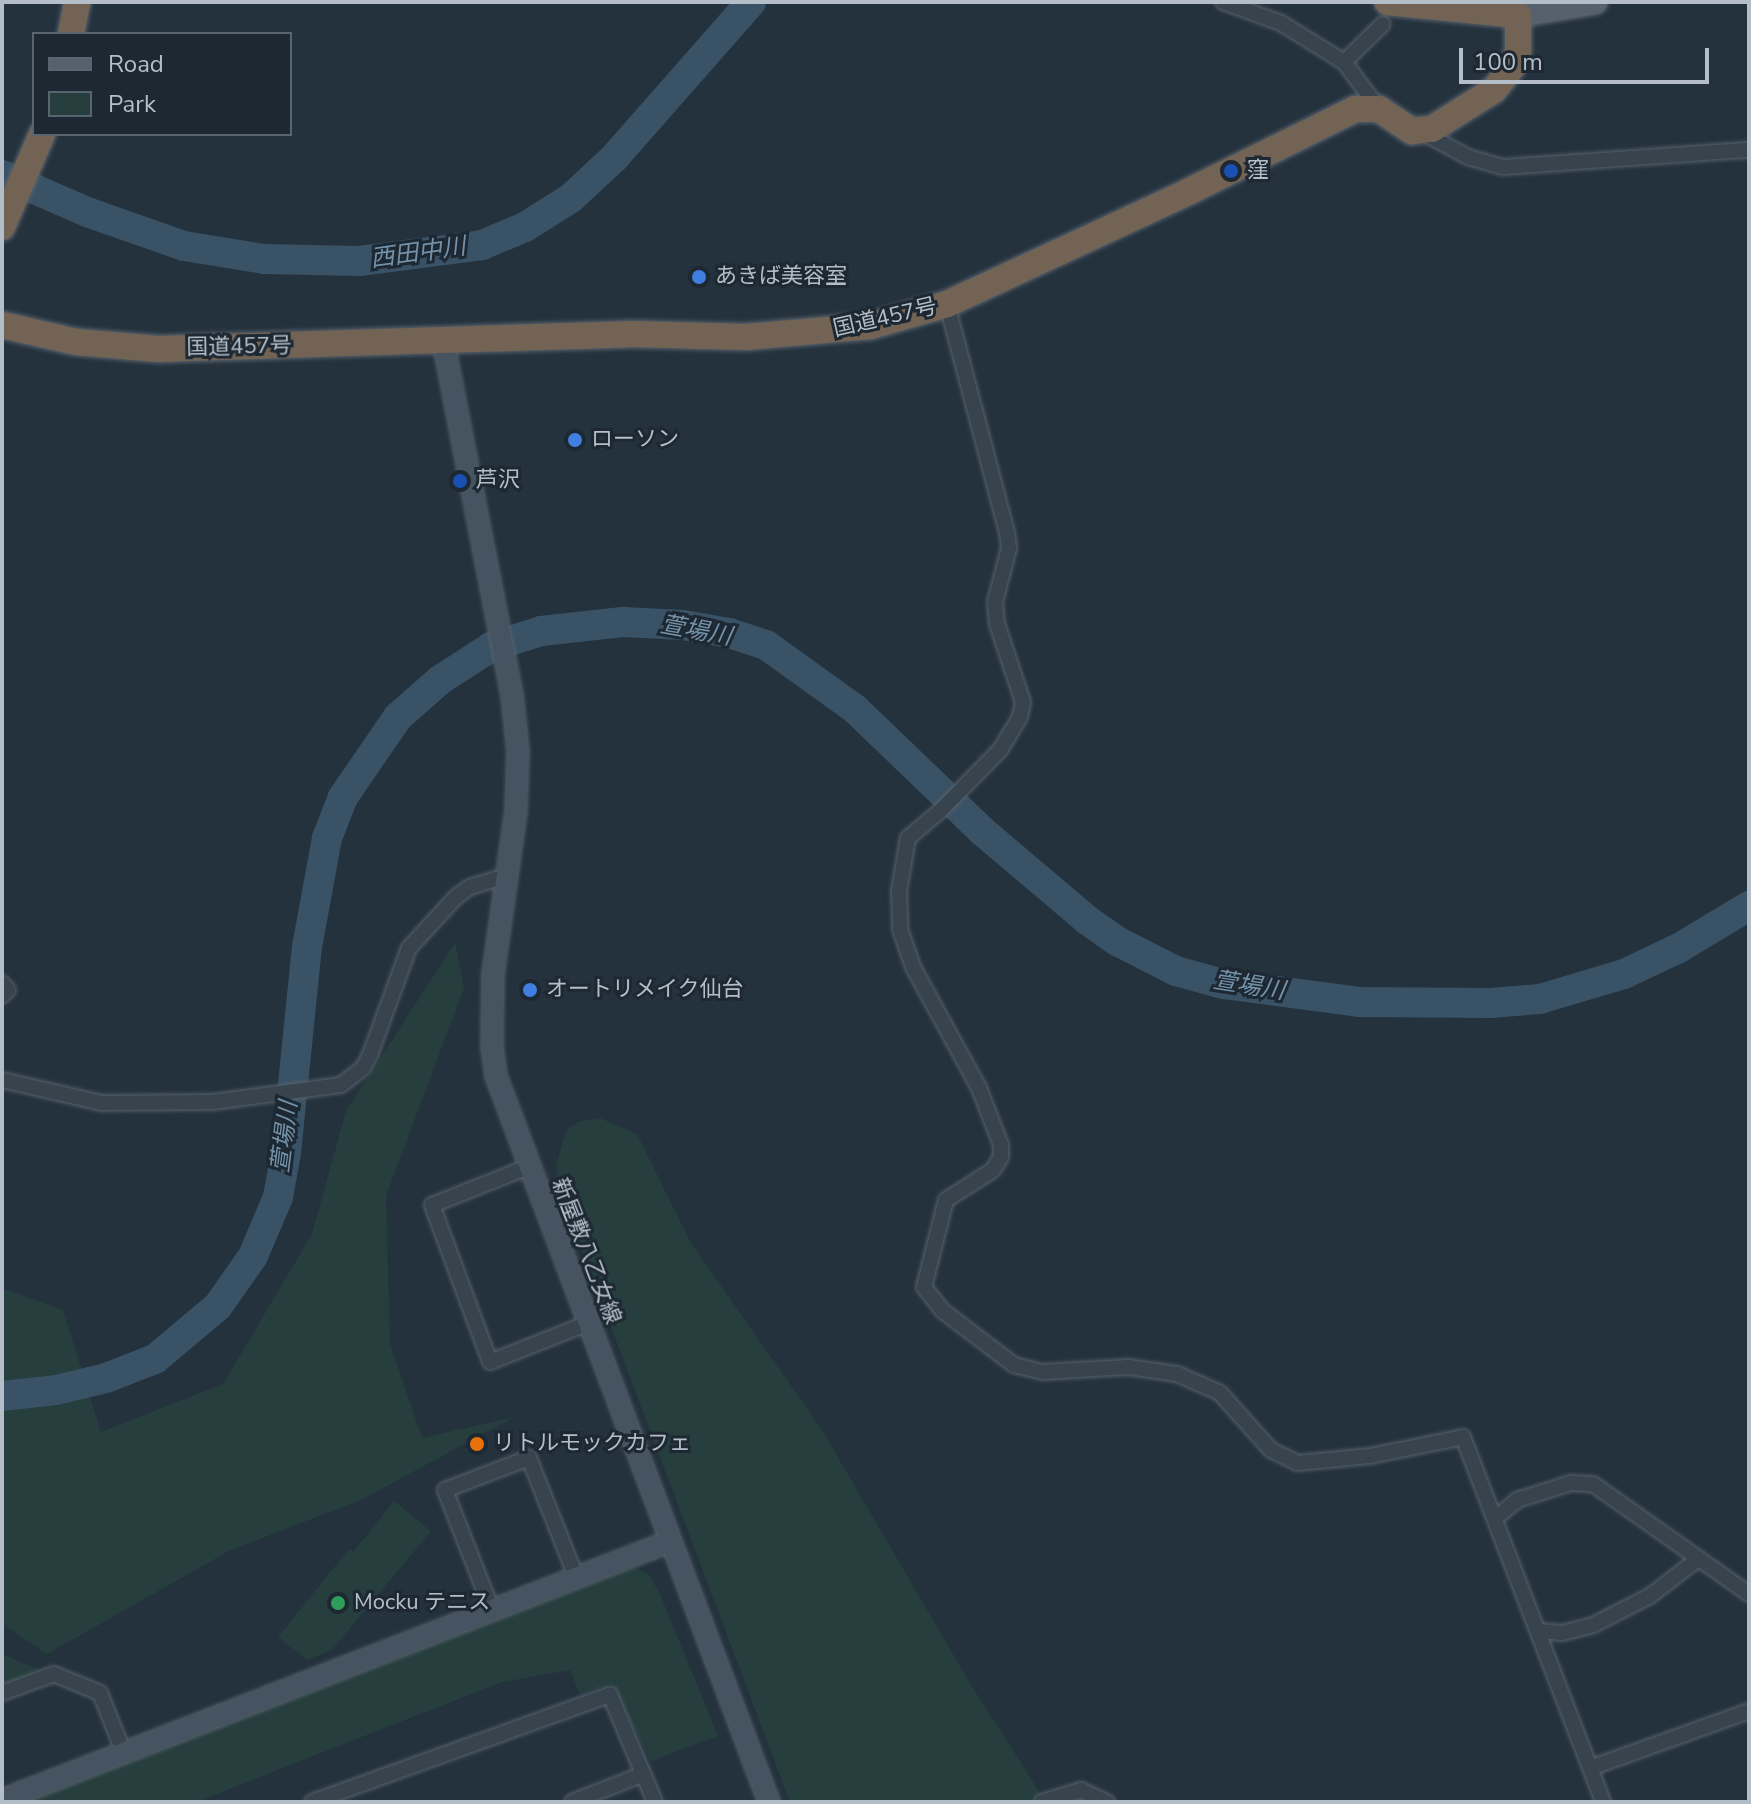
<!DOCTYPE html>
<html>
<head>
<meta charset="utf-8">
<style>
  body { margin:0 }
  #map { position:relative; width:1751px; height:1804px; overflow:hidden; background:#24323d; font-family:"Nunito Sans","Noto Sans JP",sans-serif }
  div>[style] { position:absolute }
  .green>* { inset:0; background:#263e3d }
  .river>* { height:30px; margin:-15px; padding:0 15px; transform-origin:15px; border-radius:15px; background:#395266 }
  .roads { filter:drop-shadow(0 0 2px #56616b) drop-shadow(0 0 2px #56616b) }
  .street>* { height:14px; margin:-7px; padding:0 7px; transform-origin:7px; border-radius:7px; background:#37434d }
  .secondary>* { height:20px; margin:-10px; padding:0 10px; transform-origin:10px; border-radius:10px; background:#465360 }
  .primary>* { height:24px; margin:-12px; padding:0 12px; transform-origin:12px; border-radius:12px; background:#55626d }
  .highway>* { height:26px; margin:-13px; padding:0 13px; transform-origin:13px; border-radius:13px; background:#736355 }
  .dots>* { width:22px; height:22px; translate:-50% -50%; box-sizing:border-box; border:4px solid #1d2832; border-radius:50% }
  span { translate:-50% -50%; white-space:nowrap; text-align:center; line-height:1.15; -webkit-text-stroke:6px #1d2832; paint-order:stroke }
  .poi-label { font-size:22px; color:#b3bec8 }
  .left { translate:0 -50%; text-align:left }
  .street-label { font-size:22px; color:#b3bec8 }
  .water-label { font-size:24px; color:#7493ab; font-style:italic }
  .frame { position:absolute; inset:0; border:4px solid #b3bec8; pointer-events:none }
  .legend { position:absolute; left:32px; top:32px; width:260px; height:104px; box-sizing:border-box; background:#1d2832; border:2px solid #59646e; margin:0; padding:10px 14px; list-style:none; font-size:24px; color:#b3bec8 }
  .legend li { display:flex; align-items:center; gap:16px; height:40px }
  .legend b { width:40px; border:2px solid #59646e }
  .scale { position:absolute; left:1459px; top:48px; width:250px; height:36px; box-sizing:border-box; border:4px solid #b3bec8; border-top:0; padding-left:10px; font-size:24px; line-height:28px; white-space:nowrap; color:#b3bec8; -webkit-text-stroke:6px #1d2832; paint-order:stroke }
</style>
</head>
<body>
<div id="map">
  <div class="green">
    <div style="clip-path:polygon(455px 943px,464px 988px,386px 1196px,390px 1344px,422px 1438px,514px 1417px,363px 1499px,229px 1551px,47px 1654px,2px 1624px,2px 1288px,63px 1310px,101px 1432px,223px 1384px,312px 1234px,346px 1111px)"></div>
    <div style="clip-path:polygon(600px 1118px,637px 1134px,691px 1243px,822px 1430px,971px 1685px,1046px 1802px,790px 1802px,564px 1202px,556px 1166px,566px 1131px,578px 1122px)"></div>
    <div style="clip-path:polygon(394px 1501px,431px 1531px,332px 1650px,307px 1660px,278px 1637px,349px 1549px,353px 1552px)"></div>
    <div style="clip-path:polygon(634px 1567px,649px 1575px,660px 1594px,718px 1736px,651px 1761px,611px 1684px,580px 1695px,570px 1670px,502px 1682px,196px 1802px,12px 1802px)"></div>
    <div style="clip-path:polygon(2px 1654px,41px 1671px,2px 1686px)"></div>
  </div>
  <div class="river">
    <div style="left:2px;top:175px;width:93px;rotate:23.5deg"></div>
    <div style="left:87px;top:212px;width:103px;rotate:19.3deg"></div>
    <div style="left:184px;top:246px;width:81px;rotate:9.2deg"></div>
    <div style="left:264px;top:259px;width:95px;rotate:1.2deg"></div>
    <div style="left:359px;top:261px;width:124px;rotate:-7.4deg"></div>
    <div style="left:482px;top:245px;width:47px;rotate:-22.7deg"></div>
    <div style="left:525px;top:227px;width:54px;rotate:-32.2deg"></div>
    <div style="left:571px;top:198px;width:59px;rotate:-42.9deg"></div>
    <div style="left:614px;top:158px;width:208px;rotate:-48.7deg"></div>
    <div style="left:2px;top:1396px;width:54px;rotate:-6.3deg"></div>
    <div style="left:56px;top:1390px;width:51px;rotate:-13.5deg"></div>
    <div style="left:106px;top:1378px;width:53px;rotate:-21.2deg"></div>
    <div style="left:155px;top:1359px;width:82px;rotate:-40.1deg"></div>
    <div style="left:218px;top:1306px;width:61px;rotate:-55deg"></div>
    <div style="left:253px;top:1256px;width:64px;rotate:-67deg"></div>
    <div style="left:278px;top:1197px;width:45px;rotate:-79.7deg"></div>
    <div style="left:286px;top:1153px;width:207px;rotate:-84.2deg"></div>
    <div style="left:307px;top:947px;width:111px;rotate:-79.6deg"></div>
    <div style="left:327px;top:838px;width:44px;rotate:-68.7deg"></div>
    <div style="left:343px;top:797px;width:97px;rotate:-55.5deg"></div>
    <div style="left:398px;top:717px;width:56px;rotate:-41.4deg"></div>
    <div style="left:440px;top:680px;width:61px;rotate:-32.9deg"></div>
    <div style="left:491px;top:647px;width:52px;rotate:-17.7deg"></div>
    <div style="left:541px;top:631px;width:82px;rotate:-6.3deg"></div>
    <div style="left:623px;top:622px;width:60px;rotate:2.9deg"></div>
    <div style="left:683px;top:625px;width:47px;rotate:9.9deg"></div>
    <div style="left:729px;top:633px;width:39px;rotate:18deg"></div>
    <div style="left:766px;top:645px;width:110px;rotate:35.7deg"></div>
    <div style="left:855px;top:709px;width:175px;rotate:43.8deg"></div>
    <div style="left:981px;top:830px;width:139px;rotate:40.3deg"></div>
    <div style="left:1087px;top:920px;width:39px;rotate:35deg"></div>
    <div style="left:1119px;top:942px;width:64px;rotate:27deg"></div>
    <div style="left:1176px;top:971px;width:49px;rotate:15.5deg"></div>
    <div style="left:1223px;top:984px;width:137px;rotate:7.5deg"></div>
    <div style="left:1359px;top:1002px;width:132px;rotate:0.4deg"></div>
    <div style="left:1491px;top:1003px;width:49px;rotate:-4.7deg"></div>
    <div style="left:1540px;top:999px;width:88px;rotate:-16.6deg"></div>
    <div style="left:1624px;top:974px;width:61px;rotate:-25.3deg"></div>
    <div style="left:1679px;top:948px;width:82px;rotate:-31deg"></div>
  </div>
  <div class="roads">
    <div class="street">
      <div style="left:1223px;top:2px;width:62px;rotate:19.9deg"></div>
      <div style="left:1281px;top:23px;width:74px;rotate:31.8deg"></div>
      <div style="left:1344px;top:62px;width:59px;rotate:53.3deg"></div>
      <div style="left:1344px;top:62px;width:54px;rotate:-44.3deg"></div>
      <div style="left:1422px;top:132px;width:52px;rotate:28.5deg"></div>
      <div style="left:1468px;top:157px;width:37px;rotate:16deg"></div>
      <div style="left:1504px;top:167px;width:246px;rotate:-4deg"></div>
      <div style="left:947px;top:304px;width:236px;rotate:75.3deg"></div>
      <div style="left:1007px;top:532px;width:16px;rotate:83deg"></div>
      <div style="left:1009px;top:548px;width:56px;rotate:104.5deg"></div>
      <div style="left:995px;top:602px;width:22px;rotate:85deg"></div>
      <div style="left:997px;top:624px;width:82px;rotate:71.6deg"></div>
      <div style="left:1023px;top:702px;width:15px;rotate:101deg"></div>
      <div style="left:1020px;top:717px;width:37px;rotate:121deg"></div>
      <div style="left:1001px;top:749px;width:87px;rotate:134.5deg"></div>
      <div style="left:940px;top:811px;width:42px;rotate:139.8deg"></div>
      <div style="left:908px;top:838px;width:54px;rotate:99.6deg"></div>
      <div style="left:899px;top:891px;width:38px;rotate:88deg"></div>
      <div style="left:900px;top:929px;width:40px;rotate:71.1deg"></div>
      <div style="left:913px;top:967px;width:138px;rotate:61.4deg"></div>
      <div style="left:979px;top:1088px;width:61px;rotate:68.9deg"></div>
      <div style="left:1001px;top:1145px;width:12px;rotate:90deg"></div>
      <div style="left:1001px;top:1157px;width:15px;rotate:122deg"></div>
      <div style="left:993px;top:1170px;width:56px;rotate:147.4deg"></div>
      <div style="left:946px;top:1200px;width:90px;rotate:104.2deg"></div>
      <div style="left:924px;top:1287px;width:31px;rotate:52deg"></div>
      <div style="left:943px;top:1311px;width:89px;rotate:37.3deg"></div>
      <div style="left:1014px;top:1365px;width:30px;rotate:14deg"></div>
      <div style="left:1043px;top:1372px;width:86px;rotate:-3.3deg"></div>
      <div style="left:1129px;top:1367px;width:49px;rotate:8.3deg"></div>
      <div style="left:1177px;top:1374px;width:47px;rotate:23.8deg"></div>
      <div style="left:1220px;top:1393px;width:76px;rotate:48.2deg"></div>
      <div style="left:1271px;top:1450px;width:30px;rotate:26deg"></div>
      <div style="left:1298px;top:1463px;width:72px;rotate:-5.6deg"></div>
      <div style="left:1370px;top:1456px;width:95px;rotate:-11.5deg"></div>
      <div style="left:1463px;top:1437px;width:391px;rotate:69deg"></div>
      <div style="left:2px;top:983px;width:9px;rotate:49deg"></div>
      <div style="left:8px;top:990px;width:8px;rotate:135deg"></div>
      <div style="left:2px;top:1080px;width:103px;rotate:13deg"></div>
      <div style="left:102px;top:1103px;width:111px;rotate:-0.5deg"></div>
      <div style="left:213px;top:1102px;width:129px;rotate:-7.6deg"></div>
      <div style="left:341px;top:1085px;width:28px;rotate:-38deg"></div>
      <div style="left:363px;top:1068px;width:15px;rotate:-62deg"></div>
      <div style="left:370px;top:1055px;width:114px;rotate:-70deg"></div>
      <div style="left:409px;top:948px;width:69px;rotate:-47.3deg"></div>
      <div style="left:456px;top:897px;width:17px;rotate:-36deg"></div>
      <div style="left:470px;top:887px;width:38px;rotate:-17deg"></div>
      <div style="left:528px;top:1167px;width:103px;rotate:158.4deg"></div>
      <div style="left:432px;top:1205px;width:167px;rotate:69.7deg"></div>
      <div style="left:490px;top:1362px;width:105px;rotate:-21.7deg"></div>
      <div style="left:1497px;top:1517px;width:26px;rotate:-40deg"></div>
      <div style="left:1517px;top:1500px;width:57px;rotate:-17.5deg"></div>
      <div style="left:1571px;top:1483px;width:22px;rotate:3deg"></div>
      <div style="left:1593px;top:1484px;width:191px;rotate:35.2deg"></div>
      <div style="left:492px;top:1610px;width:129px;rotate:-111.4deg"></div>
      <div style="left:445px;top:1490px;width:90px;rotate:-20.9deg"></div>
      <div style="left:529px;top:1458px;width:128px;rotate:68.4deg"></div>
      <div style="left:1540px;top:1631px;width:22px;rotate:5deg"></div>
      <div style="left:1562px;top:1633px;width:32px;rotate:-14deg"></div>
      <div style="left:1593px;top:1625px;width:64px;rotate:-27deg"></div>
      <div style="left:1650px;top:1596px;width:61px;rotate:-37.6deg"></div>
      <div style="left:2px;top:1693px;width:55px;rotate:-20.1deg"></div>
      <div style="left:54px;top:1674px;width:50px;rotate:22.4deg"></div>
      <div style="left:100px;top:1693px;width:65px;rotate:68.2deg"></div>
      <div style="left:1590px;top:1768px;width:169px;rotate:-19.7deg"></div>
      <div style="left:312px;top:1802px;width:317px;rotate:-19.8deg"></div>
      <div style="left:610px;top:1695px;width:116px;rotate:67.2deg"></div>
      <div style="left:572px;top:1802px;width:77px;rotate:-21.3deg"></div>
      <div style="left:1042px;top:1802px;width:41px;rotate:-17.1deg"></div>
      <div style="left:1081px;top:1790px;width:29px;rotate:25deg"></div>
    </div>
    <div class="secondary">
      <div style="left:443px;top:340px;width:361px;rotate:79deg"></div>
      <div style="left:512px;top:694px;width:57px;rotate:84deg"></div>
      <div style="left:518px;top:751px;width:60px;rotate:91.9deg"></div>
      <div style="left:516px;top:811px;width:165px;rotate:98deg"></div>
      <div style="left:493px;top:974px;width:73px;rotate:90.8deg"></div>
      <div style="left:492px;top:1047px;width:29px;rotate:82deg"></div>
      <div style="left:496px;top:1076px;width:776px;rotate:69.39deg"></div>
      <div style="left:2px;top:1800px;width:717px;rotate:-21.16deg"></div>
    </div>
    <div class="primary">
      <div style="left:1518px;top:15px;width:78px;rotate:-9.6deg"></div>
    </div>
    <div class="highway">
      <div style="left:71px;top:34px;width:33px;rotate:-79deg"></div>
      <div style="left:2px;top:227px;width:101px;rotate:-66.7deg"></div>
      <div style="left:2px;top:325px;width:76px;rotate:12.9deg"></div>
      <div style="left:76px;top:342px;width:82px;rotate:4.9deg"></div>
      <div style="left:158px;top:349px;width:472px;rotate:-1.8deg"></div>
      <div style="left:630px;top:334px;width:116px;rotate:1.5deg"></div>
      <div style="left:746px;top:337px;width:125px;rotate:-5deg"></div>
      <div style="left:871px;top:326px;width:79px;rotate:-16.1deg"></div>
      <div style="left:947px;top:304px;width:266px;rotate:-24.9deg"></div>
      <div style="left:1188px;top:192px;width:186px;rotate:-26.4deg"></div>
      <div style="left:1355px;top:109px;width:24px"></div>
      <div style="left:1379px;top:109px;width:40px;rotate:34deg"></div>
      <div style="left:1412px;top:131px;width:20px;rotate:-6deg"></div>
      <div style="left:1432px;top:129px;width:73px;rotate:-32.2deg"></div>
      <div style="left:1494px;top:90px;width:29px;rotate:-52deg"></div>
      <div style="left:1512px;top:67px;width:17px;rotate:-69deg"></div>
      <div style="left:1518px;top:51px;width:36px;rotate:-90deg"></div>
      <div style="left:1518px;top:15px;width:131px;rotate:-174.3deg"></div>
    </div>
  </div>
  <div class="dots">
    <div style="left:1231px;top:171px;background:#1a4fb4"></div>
    <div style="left:699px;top:277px;background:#3f7fe0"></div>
    <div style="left:575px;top:440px;background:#3f7fe0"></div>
    <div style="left:460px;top:481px;background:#1a4fb4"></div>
    <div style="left:530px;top:990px;background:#3f7fe0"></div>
    <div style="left:477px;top:1444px;background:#e8710a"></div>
    <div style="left:338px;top:1603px;background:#2e9e5b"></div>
  </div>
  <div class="poi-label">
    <span class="left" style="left:1247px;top:171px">窪</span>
    <span class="left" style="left:715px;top:277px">あきば美容室</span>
    <span class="left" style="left:591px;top:440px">ローソン</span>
    <span class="left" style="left:476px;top:481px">芦沢</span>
    <span class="left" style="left:546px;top:990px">オートリメイク仙台</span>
    <span class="left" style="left:493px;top:1444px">リトルモックカフェ</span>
    <span class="left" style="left:354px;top:1603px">Mocku テニス</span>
  </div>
  <div class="street-label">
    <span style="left:885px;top:318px;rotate:-13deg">国道457号</span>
    <span style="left:239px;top:347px;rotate:-1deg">国道457号</span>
    <span style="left:586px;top:1251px;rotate:69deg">新屋敷八乙女線</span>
  </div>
  <div class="water-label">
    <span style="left:418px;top:253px;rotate:-8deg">西田中川</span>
    <span style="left:696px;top:631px;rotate:10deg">萱場川</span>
    <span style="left:1249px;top:986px;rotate:9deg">萱場川</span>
    <span style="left:285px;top:1137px;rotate:-83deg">萱場川</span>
  </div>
  <div class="frame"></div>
  <ul class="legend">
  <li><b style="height:10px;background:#55626d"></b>Road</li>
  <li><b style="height:22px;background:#263e3d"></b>Park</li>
  </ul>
  <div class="scale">100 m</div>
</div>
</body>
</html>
